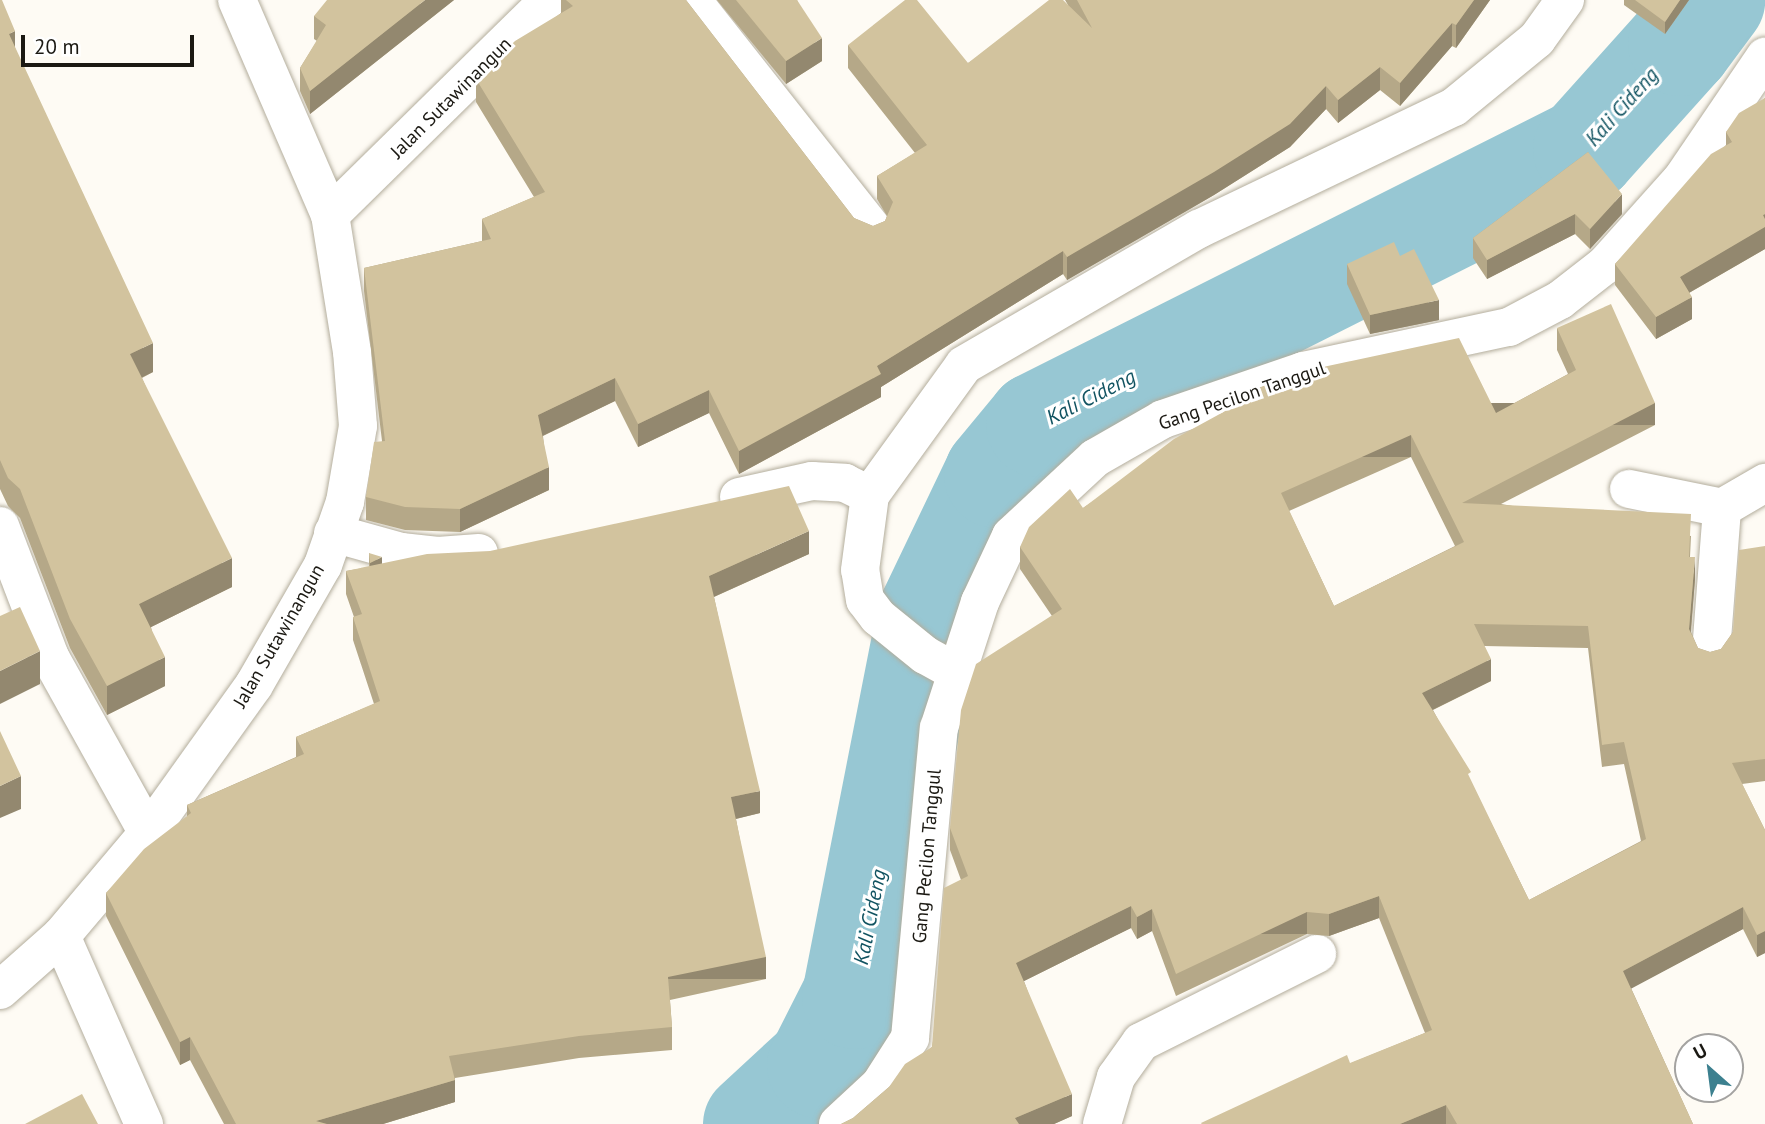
<!DOCTYPE html>
<html>
<head>
<meta charset="utf-8">
<style>
  body { margin:0 }
  #map { position:relative; width:1765px; height:1124px; overflow:hidden; background:#fefbf4; font-family:"PT Sans",sans-serif }
  div>[style] { position:absolute }
  .river>* { height:105px; margin:-52.5px; padding:0 52.5px; transform-origin:52.5px; border-radius:52.5px; background:#97c7d3 }
  .roads { filter:drop-shadow(0 0 2px #b3ad9c) drop-shadow(0 0 2px #b3ad9c) }
  .minor>* { height:38px; margin:-19px; padding:0 19px; transform-origin:19px; border-radius:19px; background:#fff }
  .wall>* { inset:0; background:#b5a888 }
  .shaded-wall>* { inset:0; background:#93886f; transform-origin:0 0 }
  .building>* { inset:0; background:#d2c39e }
  span { translate:-50% -50%; white-space:nowrap; text-align:center; line-height:1.15; -webkit-text-stroke:6px #fff; paint-order:stroke }
  .street-label { font-size:19px; color:#1b1913 }
  .water-label { font-size:21px; color:#115361; font-style:italic }
  .north { position:absolute; left:1674px; top:1033px; width:70px; height:70px; box-sizing:border-box; background:#fff; border:2px solid #a4a3a1; border-radius:50%; rotate:332deg; font-size:19px; font-weight:700; line-height:28px; text-align:center; color:#1b1913 }
  .north::after { content:''; display:block; margin:auto; width:24px; height:32px; background:#3c808f; clip-path:polygon(50% 0,100% 100%,50% 72%,0 100%) }
  .scale { position:absolute; left:21px; top:35px; width:173px; height:32px; box-sizing:border-box; border:4px solid #1b1913; border-top:0; padding-left:9px; font-size:21px; line-height:24px; white-space:nowrap; color:#1b1913; -webkit-text-stroke:5px #fff; paint-order:stroke }
</style>
</head>
<body>
<div id="map">
  <div class="river">
    <div style="left:755px;top:1124px;width:87px;rotate:-42.7deg"></div>
    <div style="left:819px;top:1065px;width:77px;rotate:-63.1deg"></div>
    <div style="left:854px;top:996px;width:388px;rotate:-78.9deg"></div>
    <div style="left:929px;top:615px;width:155px;rotate:-64.4deg"></div>
    <div style="left:996px;top:475px;width:66px;rotate:-50.5deg"></div>
    <div style="left:1038px;top:424px;width:612px;rotate:-26.69deg"></div>
    <div style="left:1585px;top:149px;width:142px;rotate:-48.1deg"></div>
    <div style="left:1680px;top:43px;width:54px;rotate:-53.3deg"></div>
  </div>
  <div class="roads">
    <div class="minor">
      <div style="left:237px;top:0;width:234px;rotate:66.6deg"></div>
      <div style="left:692px;top:0;width:289px;rotate:51.7deg"></div>
      <div style="left:1629px;top:489px;width:95px;rotate:11.5deg"></div>
      <div style="left:739px;top:497px;width:75px;rotate:-12.4deg"></div>
      <div style="left:812px;top:481px;width:33px;rotate:3deg"></div>
      <div style="left:845px;top:483px;width:28px;rotate:26deg"></div>
      <div style="left:0;top:526px;width:140px;rotate:69.1deg"></div>
      <div style="left:50px;top:657px;width:201px;rotate:60.9deg"></div>
      <div style="left:333px;top:533px;width:71px;rotate:15.6deg"></div>
      <div style="left:401px;top:552px;width:37px;rotate:6deg"></div>
      <div style="left:438px;top:556px;width:41px;rotate:-4.2deg"></div>
      <div style="left:1711px;top:652px;width:144px;rotate:-85.6deg"></div>
      <div style="left:1722px;top:508px;width:50px;rotate:-30.2deg"></div>
      <div style="left:954px;top:671px;width:33px;rotate:-151deg"></div>
      <div style="left:925px;top:655px;width:60px;rotate:-141deg"></div>
      <div style="left:878px;top:617px;width:21px;rotate:-127deg"></div>
      <div style="left:865px;top:600px;width:30px;rotate:-99deg"></div>
      <div style="left:860px;top:570px;width:76px;rotate:-82.4deg"></div>
      <div style="left:870px;top:495px;width:160px;rotate:-54.1deg"></div>
      <div style="left:964px;top:365px;width:272px;rotate:-30.1deg"></div>
      <div style="left:1199px;top:229px;width:283px;rotate:-25.6deg"></div>
      <div style="left:1454px;top:107px;width:107px;rotate:-39.3deg"></div>
      <div style="left:1537px;top:39px;width:48px;rotate:-54.3deg"></div>
      <div style="left:61px;top:936px;width:206px;rotate:66.2deg"></div>
      <div style="left:0;top:990px;width:81px;rotate:-41.5deg"></div>
      <div style="left:61px;top:936px;width:135px;rotate:-49.8deg"></div>
      <div style="left:148px;top:833px;width:182px;rotate:-54.4deg"></div>
      <div style="left:254px;top:685px;width:138px;rotate:-60.1deg"></div>
      <div style="left:323px;top:565px;width:67px;rotate:-70.8deg"></div>
      <div style="left:345px;top:502px;width:77px;rotate:-80.3deg"></div>
      <div style="left:358px;top:426px;width:74px;rotate:-94.6deg"></div>
      <div style="left:352px;top:352px;width:139px;rotate:-99.1deg"></div>
      <div style="left:330px;top:215px;width:307px;rotate:-44.5deg"></div>
      <div style="left:838px;top:1124px;width:57px;rotate:-42.9deg"></div>
      <div style="left:880px;top:1085px;width:56px;rotate:-57.4deg"></div>
      <div style="left:910px;top:1038px;width:311px;rotate:-84.7deg"></div>
      <div style="left:939px;top:728px;width:133px;rotate:-72deg"></div>
      <div style="left:980px;top:602px;width:73px;rotate:-64.8deg"></div>
      <div style="left:1011px;top:536px;width:115px;rotate:-42.9deg"></div>
      <div style="left:1095px;top:458px;width:78px;rotate:-29.8deg"></div>
      <div style="left:1163px;top:419px;width:148px;rotate:-18.9deg"></div>
      <div style="left:1303px;top:371px;width:211px;rotate:-12.1deg"></div>
      <div style="left:1509px;top:327px;width:58px;rotate:-27.9deg"></div>
      <div style="left:1560px;top:300px;width:57px;rotate:-37.9deg"></div>
      <div style="left:1605px;top:265px;width:115px;rotate:-48.2deg"></div>
      <div style="left:1682px;top:179px;width:148px;rotate:-55.8deg"></div>
      <div style="left:1102px;top:1124px;width:49px;rotate:-73.4deg"></div>
      <div style="left:1116px;top:1077px;width:43px;rotate:-54.5deg"></div>
      <div style="left:1141px;top:1042px;width:197px;rotate:-26.6deg"></div>
    </div>
  </div>
  <div class="wall">
    <div style="clip-path:polygon(0 0,15px 48px,153px 372px,142px 378px,232px 587px,151px 627px,165px 686px,107px 715px,70px 648px,20px 518px,8px 506px,0 489px)"></div>
    <div style="clip-path:polygon(454px 0,310px 114px,300px 91px,300px 68px,317px 41px,314px 39px,314px 16px)"></div>
    <div style="clip-path:polygon(561px 0,686px 0,854px 218px,873px 226px,885px 221px,887px 216px,877px 199px,877px 176px,915px 153px,848px 68px,848px 45px,968px 63px,1068px 5px,1065px 0,1490px 0,1456px 48px,1452px 46px,1400px 106px,1380px 90px,1338px 123px,1326px 109px,1290px 147px,1214px 195px,1067px 280px,1063px 274px,881px 387px,881px 397px,739px 474px,709px 413px,638px 447px,615px 401px,543px 436px,549px 490px,460px 532px,405px 530px,366px 520px,366px 497px,382px 441px,364px 291px,364px 268px,482px 241px,482px 219px,534px 197px,476px 102px,476px 79px,561px 13px)"></div>
    <div style="clip-path:polygon(717px 0,797px 0,822px 61px,786px 84px)"></div>
    <div style="clip-path:polygon(1624px 0,1689px 0,1665px 34px,1624px 5px)"></div>
    <div style="clip-path:polygon(1765px 98px,1765px 249px,1689px 293px,1692px 319px,1656px 339px,1615px 285px,1615px 264px,1726px 145px,1726px 132px)"></div>
    <div style="clip-path:polygon(1588px 152px,1622px 214px,1590px 249px,1575px 234px,1487px 279px,1473px 258px,1473px 238px)"></div>
    <div style="clip-path:polygon(1400px 256px,1439px 320px,1370px 334px,1347px 284px,1347px 264px)"></div>
    <div style="clip-path:polygon(evenodd,1557px 328px,1655px 425px,1501px 504px,1691px 536px,1690px 557px,1695px 579px,1691px 632px,1698px 648px,1710px 652px,1721px 649px,1733px 632px,1765px 546px,1765px 781px,1742px 784px,1765px 830px,1765px 953px,1757px 957px,1743px 929px,1631px 988px,1693px 1124px,1201px 1124px,1425px 1033px,1379px 918px,1329px 936px,1307px 934px,1176px 996px,1152px 931px,1137px 939px,1131px 928px,1024px 981px,1072px 1116px,1054px 1124px,841px 1124px,853px 1118px,889px 1087px,932px 1047px,961px 880px,950px 850px,950px 828px,1052px 616px,1020px 569px,1020px 547px,1083px 508px,1246px 400px,1246px 392px,1496px 413px,1568px 374px,1557px 350px,1557px 328px,1411px 457px,1455px 546px,1334px 606px,1289px 511px,1411px 457px,1557px 328px,1484px 646px,1588px 648px,1602px 767px,1624px 764px,1641px 841px,1529px 900px,1471px 782px,1433px 710px,1491px 681px,1484px 646px)"></div>
    <div style="clip-path:polygon(369px 553px,382px 564px,809px 554px,714px 597px,760px 813px,736px 819px,766px 979px,670px 1000px,672px 1027px,672px 1050px,579px 1058px,455px 1078px,455px 1102px,383px 1124px,224px 1124px,190px 1060px,180px 1065px,106px 916px,106px 893px,187px 817px,187px 805px,296px 757px,296px 737px,374px 704px,353px 640px,353px 617px,354px 617px,346px 594px,346px 571px,369px 567px)"></div>
  </div>
  <div class="shaded-wall">
    <div style="clip-path:polygon(425px 0,454px 0,310px 114px,310px 91px)"></div>
    <div style="clip-path:polygon(1474px 0,1490px 0,1456px 48px,1456px 25px)"></div>
    <div style="clip-path:polygon(1680px 0,1689px 0,1665px 34px,1665px 22px)"></div>
    <div style="clip-path:polygon(1452px 23px,1452px 46px,1400px 106px,1400px 83px)"></div>
    <div style="clip-path:polygon(15px 31px,15px 60px,9px 34px)"></div>
    <div style="clip-path:polygon(822px 38px,822px 61px,786px 84px,786px 61px)"></div>
    <div style="clip-path:polygon(1380px 67px,1380px 90px,1338px 123px,1338px 100px)"></div>
    <div style="clip-path:polygon(1326px 86px,1326px 109px,1290px 147px,1214px 195px,1067px 280px,1067px 257px)"></div>
    <div style="clip-path:polygon(1622px 194px,1622px 214px,1590px 249px,1590px 229px)"></div>
    <div style="clip-path:polygon(1575px 214px,1575px 234px,1487px 279px,1487px 260px)"></div>
    <div style="clip-path:polygon(1765px 214px,1765px 249px,1680px 298px,1680px 277px)"></div>
    <div style="clip-path:polygon(1063px 251px,1063px 274px,881px 387px,881px 397px,739px 474px,739px 451px)"></div>
    <div style="clip-path:polygon(1692px 297px,1692px 319px,1656px 339px,1656px 317px)"></div>
    <div style="clip-path:polygon(1439px 300px,1439px 320px,1370px 334px,1370px 315px)"></div>
    <div style="clip-path:polygon(153px 343px,153px 372px,130px 383px,130px 354px)"></div>
    <div style="clip-path:polygon(615px 378px,615px 401px,538px 438px,538px 415px)"></div>
    <div style="clip-path:polygon(709px 390px,709px 413px,638px 447px,638px 424px)"></div>
    <div style="left:1655px;top:403px;width:22px;height:217px;rotate:90deg"></div>
    <div style="left:1411px;top:435px;width:22px;height:142px;rotate:90deg"></div>
    <div style="clip-path:polygon(549px 467px,549px 490px,460px 532px,460px 509px)"></div>
    <div style="clip-path:polygon(809px 531px,809px 554px,709px 599px,709px 576px)"></div>
    <div style="clip-path:polygon(382px 557px,382px 569px,370px 575px,370px 563px)"></div>
    <div style="clip-path:polygon(1695px 557px,1695px 579px,1689px 651px,1689px 629px)"></div>
    <div style="clip-path:polygon(232px 558px,232px 587px,139px 633px,139px 604px)"></div>
    <div style="clip-path:polygon(40px 651px,40px 684px,0 704px,0 671px)"></div>
    <div style="clip-path:polygon(165px 657px,165px 686px,107px 715px,107px 686px)"></div>
    <div style="clip-path:polygon(1491px 659px,1491px 681px,1422px 715px,1422px 693px)"></div>
    <div style="clip-path:polygon(21px 776px,21px 809px,0 818px,0 786px)"></div>
    <div style="clip-path:polygon(760px 791px,760px 813px,731px 820px,731px 797px)"></div>
    <div style="clip-path:polygon(1379px 896px,1379px 918px,1329px 936px,1329px 914px)"></div>
    <div style="clip-path:polygon(1131px 906px,1131px 928px,1016px 985px,1016px 963px)"></div>
    <div style="clip-path:polygon(1743px 907px,1743px 929px,1623px 993px,1623px 971px)"></div>
    <div style="clip-path:polygon(1152px 909px,1152px 931px,1137px 939px,1137px 917px)"></div>
    <div style="left:1307px;top:912px;width:22px;height:145px;rotate:90deg"></div>
    <div style="clip-path:polygon(1765px 931px,1765px 953px,1757px 957px,1757px 935px)"></div>
    <div style="left:766px;top:957px;width:22px;height:100px;rotate:90deg"></div>
    <div style="clip-path:polygon(190px 1037px,190px 1060px,180px 1065px,180px 1042px)"></div>
    <div style="clip-path:polygon(455px 1080px,455px 1102px,383px 1124px,316px 1124px,316px 1121px)"></div>
    <div style="clip-path:polygon(1072px 1094px,1072px 1116px,1054px 1124px,1015px 1124px,1015px 1118px)"></div>
    <div style="clip-path:polygon(1446px 1105px,1446px 1124px,1400px 1124px)"></div>
  </div>
  <div class="building">
    <div style="clip-path:polygon(0 0,2px 0,15px 31px,9px 34px,153px 343px,130px 354px,232px 558px,139px 604px,165px 657px,107px 686px,70px 619px,20px 489px,8px 478px,0 460px)"></div>
    <div style="clip-path:polygon(327px 0,425px 0,310px 91px,300px 68px,326px 25px,314px 16px)"></div>
    <div style="clip-path:polygon(566px 0,686px 0,854px 218px,873px 226px,885px 221px,893px 202px,877px 176px,927px 145px,848px 45px,905px 0,917px 0,968px 63px,1049px 0,1063px 0,1092px 28px,1077px 0,1474px 0,1456px 25px,1452px 23px,1400px 83px,1380px 67px,1338px 100px,1326px 86px,1290px 124px,1214px 172px,1067px 257px,1063px 251px,877px 366px,881px 374px,739px 451px,709px 390px,638px 424px,615px 378px,538px 415px,549px 467px,460px 509px,405px 507px,366px 497px,374px 442px,385px 441px,364px 268px,491px 239px,482px 219px,545px 192px,476px 79px,515px 41px,573px 6px)"></div>
    <div style="clip-path:polygon(736px 0,797px 0,822px 38px,786px 61px)"></div>
    <div style="clip-path:polygon(1635px 0,1680px 0,1665px 22px)"></div>
    <div style="clip-path:polygon(1765px 98px,1765px 214px,1763px 215px,1765px 219px,1765px 227px,1680px 277px,1692px 297px,1656px 317px,1615px 264px,1711px 154px,1732px 142px,1726px 132px,1739px 113px)"></div>
    <div style="clip-path:polygon(1588px 152px,1622px 194px,1590px 229px,1575px 214px,1487px 260px,1473px 238px)"></div>
    <div style="clip-path:polygon(1394px 242px,1400px 256px,1414px 249px,1439px 300px,1370px 315px,1347px 264px)"></div>
    <div style="clip-path:polygon(evenodd,1611px 304px,1655px 403px,1462px 503px,1691px 514px,1689px 557px,1695px 557px,1689px 629px,1698px 648px,1710px 652px,1721px 649px,1733px 632px,1739px 550px,1765px 546px,1765px 759px,1732px 763px,1765px 830px,1765px 931px,1757px 935px,1743px 907px,1623px 971px,1693px 1124px,1457px 1124px,1446px 1105px,1400px 1124px,1202px 1124px,1201px 1123px,1347px 1055px,1350px 1063px,1432px 1030px,1379px 896px,1329px 914px,1307px 912px,1176px 974px,1152px 909px,1137px 917px,1131px 906px,1016px 963px,1072px 1094px,1015px 1118px,1019px 1124px,841px 1124px,853px 1118px,889px 1087px,905px 1064px,932px 1047px,944px 888px,968px 876px,950px 828px,961px 710px,976px 664px,1062px 609px,1020px 547px,1029px 527px,1070px 489px,1083px 508px,1174px 439px,1249px 398px,1246px 392px,1309px 370px,1459px 338px,1496px 413px,1576px 370px,1557px 328px,1611px 304px,1411px 435px,1464px 542px,1334px 606px,1281px 493px,1411px 435px,1611px 304px,1474px 624px,1588px 626px,1602px 745px,1624px 742px,1646px 839px,1529px 900px,1468px 774px,1471px 772px,1422px 693px,1491px 659px,1474px 624px)"></div>
    <div style="clip-path:polygon(789px 486px,809px 531px,709px 576px,760px 791px,731px 797px,766px 957px,668px 977px,672px 1027px,579px 1036px,449px 1056px,455px 1080px,316px 1121px,327px 1124px,236px 1124px,190px 1037px,180px 1042px,106px 893px,144px 849px,191px 813px,187px 805px,304px 754px,296px 737px,380px 701px,353px 617px,362px 614px,346px 571px,427px 554px,490px 551px)"></div>
    <div style="clip-path:polygon(369px 553px,382px 557px,370px 563px)"></div>
    <div style="clip-path:polygon(20px 607px,40px 651px,0 671px,0 616px)"></div>
    <div style="clip-path:polygon(0 731px,21px 776px,0 786px)"></div>
    <div style="clip-path:polygon(82px 1094px,98px 1124px,25px 1124px)"></div>
  </div>
  <div class="street-label">
    <span style="left:451px;top:98px;rotate:-45deg">Jalan Sutawinangun</span>
    <span style="left:1242px;top:396px;rotate:-19deg">Gang Pecilon Tanggul</span>
    <span style="left:279px;top:636px;rotate:-60deg">Jalan Sutawinangun</span>
    <span style="left:927px;top:856px;rotate:-85deg">Gang Pecilon Tanggul</span>
  </div>
  <div class="water-label">
    <span style="left:1622px;top:107px;rotate:-48deg">Kali Cideng</span>
    <span style="left:1091px;top:397px;rotate:-27deg">Kali Cideng</span>
    <span style="left:870px;top:917px;rotate:-79deg">Kali Cideng</span>
  </div>
  <div class="north">U</div>
  <div class="scale">20 m</div>
</div>
</body>
</html>
